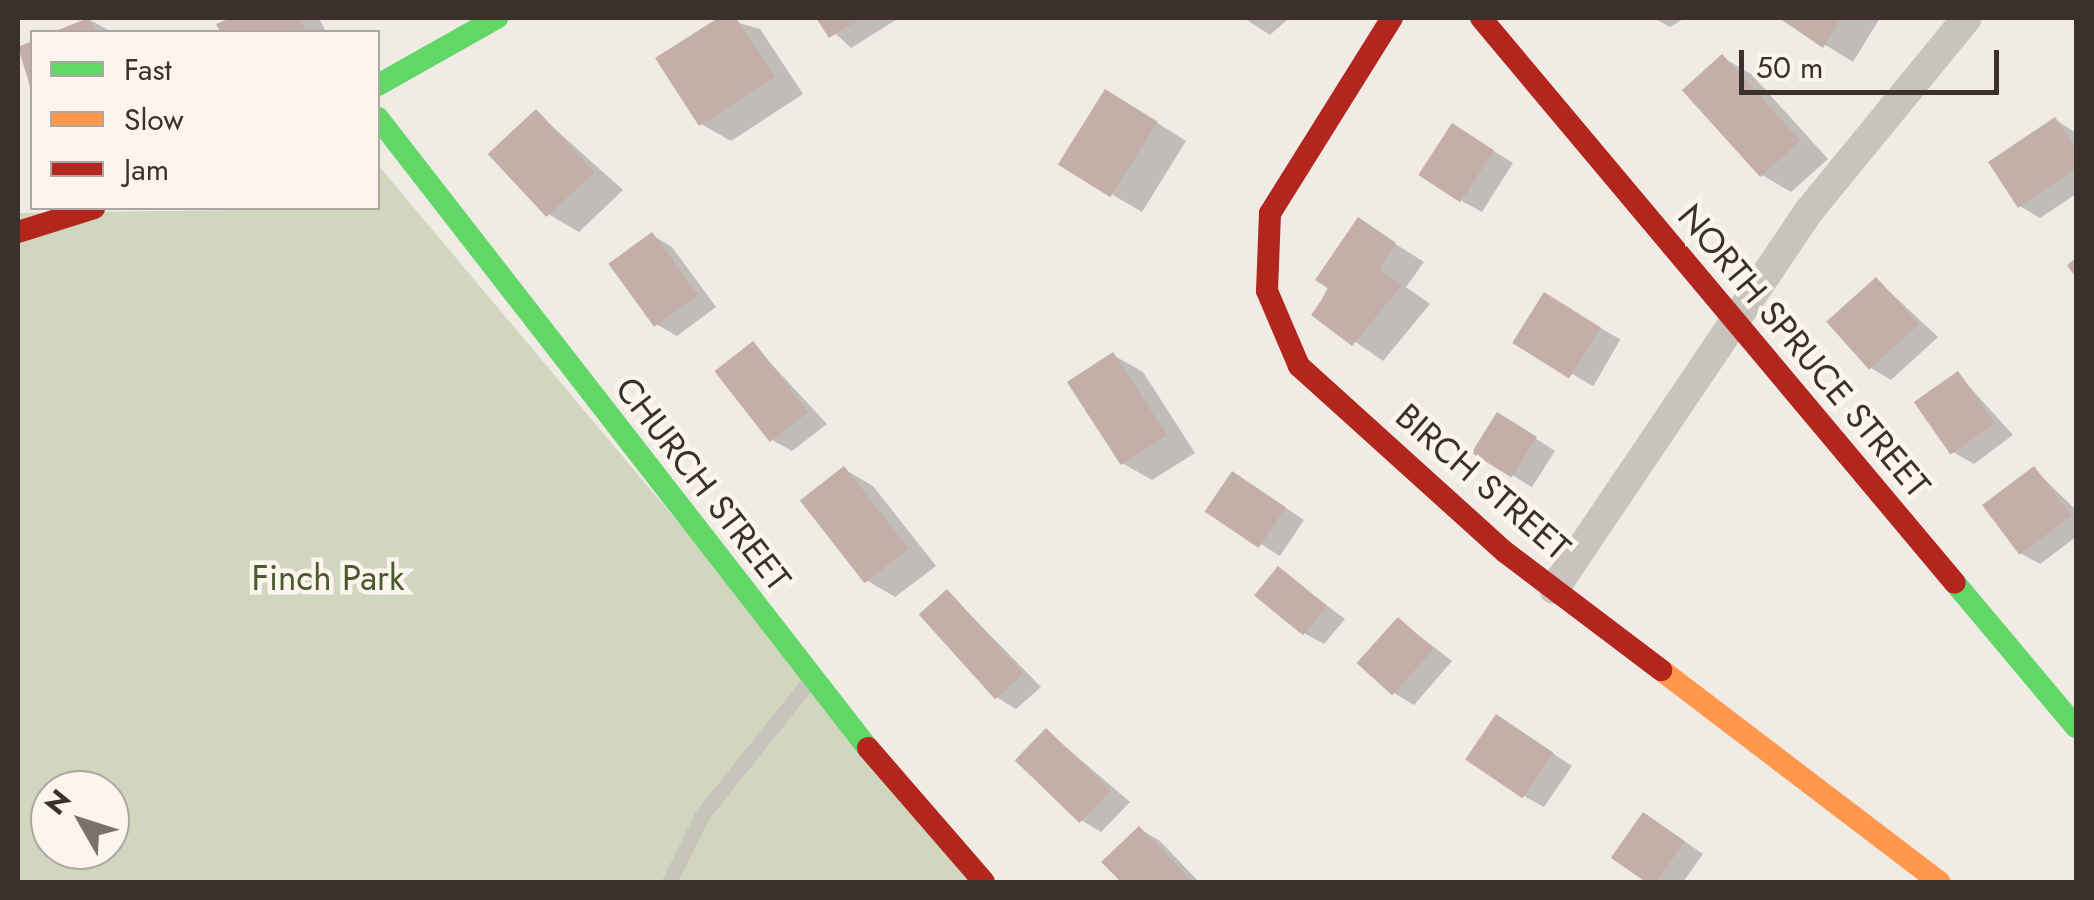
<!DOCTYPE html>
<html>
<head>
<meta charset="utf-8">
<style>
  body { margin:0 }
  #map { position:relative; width:2094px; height:900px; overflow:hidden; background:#f0ebe5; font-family:Jost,sans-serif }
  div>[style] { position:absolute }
  .green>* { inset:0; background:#d1d6bf }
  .shadow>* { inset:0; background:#0003; transform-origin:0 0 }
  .building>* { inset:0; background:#c3afa7; transform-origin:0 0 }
  .lane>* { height:15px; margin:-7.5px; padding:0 7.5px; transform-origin:7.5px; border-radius:7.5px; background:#c9c3be }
  .street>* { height:30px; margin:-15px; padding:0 15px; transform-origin:15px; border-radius:15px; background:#c9c3be }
  .fast>* { height:22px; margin:-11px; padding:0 11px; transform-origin:11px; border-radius:11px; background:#63d668 }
  .slow>* { height:22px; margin:-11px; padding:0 11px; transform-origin:11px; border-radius:11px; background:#ff974d }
  .jam>* { height:22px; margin:-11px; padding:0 11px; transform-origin:11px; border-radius:11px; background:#b3261e }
  span { translate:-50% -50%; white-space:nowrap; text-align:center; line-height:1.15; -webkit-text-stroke:9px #fbf5ee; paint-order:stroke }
  .street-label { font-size:35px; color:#3b302b }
  .park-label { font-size:35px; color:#4a5a2e }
  .frame { position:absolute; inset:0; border:20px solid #3b302b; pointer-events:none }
  .legend { position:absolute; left:30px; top:30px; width:350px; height:180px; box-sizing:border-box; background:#fbf5ee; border:2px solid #aea6a0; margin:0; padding:12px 18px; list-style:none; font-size:30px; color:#3b302b }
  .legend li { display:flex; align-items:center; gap:20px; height:50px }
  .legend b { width:50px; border:2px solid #aea6a0 }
  .north { position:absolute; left:30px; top:770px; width:100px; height:100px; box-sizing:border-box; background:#fbf5ee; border:2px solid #aea6a0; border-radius:50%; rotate:309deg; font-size:28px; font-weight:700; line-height:40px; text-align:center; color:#3b302b }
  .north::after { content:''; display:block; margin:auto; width:35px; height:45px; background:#7a716c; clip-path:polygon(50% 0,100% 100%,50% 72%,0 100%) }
  .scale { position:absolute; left:1739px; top:50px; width:260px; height:45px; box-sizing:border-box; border:5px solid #3b302b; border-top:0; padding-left:12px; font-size:30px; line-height:35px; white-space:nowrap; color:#3b302b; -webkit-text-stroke:8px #fbf5ee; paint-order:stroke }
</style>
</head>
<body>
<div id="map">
  <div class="green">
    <div style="clip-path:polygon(evenodd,378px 165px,980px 882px,18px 882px,18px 213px,378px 208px,378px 165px,50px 790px,110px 790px,110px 850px,50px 850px,50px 790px)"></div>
  </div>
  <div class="shadow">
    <div style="clip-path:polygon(237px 18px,319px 18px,326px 32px,222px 32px)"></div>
    <div style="clip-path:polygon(722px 18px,760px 29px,803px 94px,731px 141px,701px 124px,659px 59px)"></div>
    <div style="clip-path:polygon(819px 18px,899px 18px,851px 48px)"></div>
    <div style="clip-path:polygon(1244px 18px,1289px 18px,1270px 35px)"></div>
    <div style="clip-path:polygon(1654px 18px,1685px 18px,1670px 27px)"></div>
    <div style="clip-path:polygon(1782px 18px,1880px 18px,1853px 62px)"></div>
    <div style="clip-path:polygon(90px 20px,112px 32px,59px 32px)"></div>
    <div style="clip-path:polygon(1722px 57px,1751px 74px,1828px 159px,1791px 192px,1762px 175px)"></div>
    <div style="clip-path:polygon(1135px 109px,1186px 141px,1142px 212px,1113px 195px)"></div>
    <div style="clip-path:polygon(536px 112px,623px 190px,579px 232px,550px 215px)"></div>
    <div style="clip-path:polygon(2056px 120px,2076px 133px,2076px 194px,2040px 218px,2020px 206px)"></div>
    <div style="clip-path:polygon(1473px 138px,1513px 163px,1482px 212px,1462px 201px)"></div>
    <div style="clip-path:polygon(1359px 221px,1424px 262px,1406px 287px,1430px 304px,1383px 361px,1315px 314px)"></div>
    <div style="clip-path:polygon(652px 235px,672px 247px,716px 307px,677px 336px,656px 324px)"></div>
    <div style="clip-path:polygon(1877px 280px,1938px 337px,1891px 380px,1871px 368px)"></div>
    <div style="left:1545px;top:296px;width:87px;height:54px;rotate:30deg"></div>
    <div style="clip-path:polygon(753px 344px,827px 424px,792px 451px,772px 440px)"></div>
    <div style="clip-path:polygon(1113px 355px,1143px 372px,1195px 453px,1152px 480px,1122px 463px)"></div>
    <div style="clip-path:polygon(1958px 374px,2013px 435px,1974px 464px,1953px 452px)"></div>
    <div style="clip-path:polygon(1518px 427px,1555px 451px,1532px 487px,1512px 475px)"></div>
    <div style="clip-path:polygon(844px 469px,873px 486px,936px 566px,895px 597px,866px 580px)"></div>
    <div style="clip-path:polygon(2034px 469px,2076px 510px,2076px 537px,2040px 564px,2020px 553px)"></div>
    <div style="clip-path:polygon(1253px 486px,1304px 520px,1280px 556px,1209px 511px)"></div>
    <div style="clip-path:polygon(1278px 569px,1345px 619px,1324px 644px,1304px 633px)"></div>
    <div style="clip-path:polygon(948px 592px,1041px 687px,1016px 709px,996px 697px)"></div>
    <div style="clip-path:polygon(1399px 620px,1452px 661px,1414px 705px,1394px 693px)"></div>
    <div style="clip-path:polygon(1516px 729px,1572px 766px,1544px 807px,1524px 796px)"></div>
    <div style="clip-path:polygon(1047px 731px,1130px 802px,1101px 832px,1081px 820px)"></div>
    <div style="clip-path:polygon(1664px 827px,1703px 854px,1683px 882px,1651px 882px,1615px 857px)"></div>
    <div style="clip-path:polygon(1140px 829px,1160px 841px,1199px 882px,1124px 882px,1105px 862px)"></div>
  </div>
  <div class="building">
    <div style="clip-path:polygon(88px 18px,96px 32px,53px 32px)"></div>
    <div style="clip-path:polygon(231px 18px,299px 18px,306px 32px,220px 32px,216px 24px)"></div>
    <div style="clip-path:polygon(718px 18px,736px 18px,775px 77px,699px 126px,655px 58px)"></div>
    <div style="clip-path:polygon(816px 18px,862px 18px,829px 38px)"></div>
    <div style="clip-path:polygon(1779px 18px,1841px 18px,1823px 48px)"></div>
    <div style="clip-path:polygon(32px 41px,32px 93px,18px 47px)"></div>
    <div style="left:1722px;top:54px;width:117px;height:54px;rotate:48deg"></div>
    <div style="left:1105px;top:89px;width:62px;height:89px;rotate:32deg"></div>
    <div style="left:536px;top:109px;width:86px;height:66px;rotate:47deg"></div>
    <div style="clip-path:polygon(2055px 117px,2076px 149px,2076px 169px,2018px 208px,1988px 162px)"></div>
    <div style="left:1452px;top:123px;width:50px;height:62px;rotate:33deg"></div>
    <div style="clip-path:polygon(1358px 217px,1396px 243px,1379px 269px,1402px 285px,1352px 346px,1311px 315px,1329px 289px,1315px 280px)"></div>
    <div style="left:652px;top:232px;width:78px;height:54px;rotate:54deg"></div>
    <div style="clip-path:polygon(2076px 258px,2076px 278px,2067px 265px)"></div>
    <div style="left:1876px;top:277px;width:64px;height:67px;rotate:48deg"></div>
    <div style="left:1544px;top:292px;width:67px;height:60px;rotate:32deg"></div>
    <div style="left:753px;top:341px;width:90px;height:49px;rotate:52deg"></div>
    <div style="left:1113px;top:352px;width:99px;height:55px;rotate:57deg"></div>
    <div style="left:1958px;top:371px;width:64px;height:54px;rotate:55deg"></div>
    <div style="left:1497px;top:412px;width:47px;height:48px;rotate:32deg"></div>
    <div style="left:844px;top:466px;width:105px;height:56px;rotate:52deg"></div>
    <div style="left:2034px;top:466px;width:62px;height:65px;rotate:53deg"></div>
    <div style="left:1232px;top:471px;width:65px;height:49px;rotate:34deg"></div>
    <div style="left:1278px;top:566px;width:63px;height:38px;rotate:39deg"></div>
    <div style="left:947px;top:589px;width:114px;height:38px;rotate:48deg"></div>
    <div style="left:1398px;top:617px;width:48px;height:62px;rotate:42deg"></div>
    <div style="left:1496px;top:714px;width:69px;height:55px;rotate:34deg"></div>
    <div style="left:1046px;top:728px;width:90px;height:45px;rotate:44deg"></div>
    <div style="left:1643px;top:812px;width:51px;height:56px;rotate:35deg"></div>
    <div style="clip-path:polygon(1139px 826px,1193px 882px,1121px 882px,1101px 862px)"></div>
  </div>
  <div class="lane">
    <div style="left:669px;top:882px;width:75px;rotate:-63.8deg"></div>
    <div style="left:702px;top:815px;width:168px;rotate:-51.3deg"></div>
  </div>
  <div class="street">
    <div style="left:1554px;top:589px;width:456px;rotate:-56deg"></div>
    <div style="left:1809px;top:211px;width:249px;rotate:-50.7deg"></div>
  </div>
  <div class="fast">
    <div style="left:378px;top:85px;width:137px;rotate:-29.4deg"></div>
    <div style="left:378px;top:118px;width:798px;rotate:52.13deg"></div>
    <div style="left:1955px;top:583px;width:188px;rotate:50deg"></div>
  </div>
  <div class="slow">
    <div style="left:1661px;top:670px;width:350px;rotate:37.3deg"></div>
  </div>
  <div class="jam">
    <div style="left:1392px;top:18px;width:230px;rotate:122deg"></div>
    <div style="left:1270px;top:213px;width:78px;rotate:92.2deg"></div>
    <div style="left:1267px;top:291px;width:82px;rotate:66.9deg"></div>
    <div style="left:1299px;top:366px;width:278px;rotate:42.1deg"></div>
    <div style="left:1505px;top:552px;width:196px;rotate:37.1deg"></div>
    <div style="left:1481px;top:18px;width:737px;rotate:50.01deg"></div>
    <div style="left:18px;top:232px;width:80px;rotate:-17.5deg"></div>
    <div style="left:868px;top:748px;width:177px;rotate:49.1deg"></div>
  </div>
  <div class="street-label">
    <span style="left:1804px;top:351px;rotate:50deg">NORTH SPRUCE STREET</span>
    <span style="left:1483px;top:482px;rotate:41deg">BIRCH STREET</span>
    <span style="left:703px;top:484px;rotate:52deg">CHURCH STREET</span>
  </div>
  <div class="park-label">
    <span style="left:328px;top:578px">Finch Park</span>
  </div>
  <div class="frame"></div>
  <ul class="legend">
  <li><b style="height:12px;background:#63d668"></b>Fast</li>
  <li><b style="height:12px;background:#ff974d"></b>Slow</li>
  <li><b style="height:12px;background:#b3261e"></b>Jam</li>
  </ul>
  <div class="north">N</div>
  <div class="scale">50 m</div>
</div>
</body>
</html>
